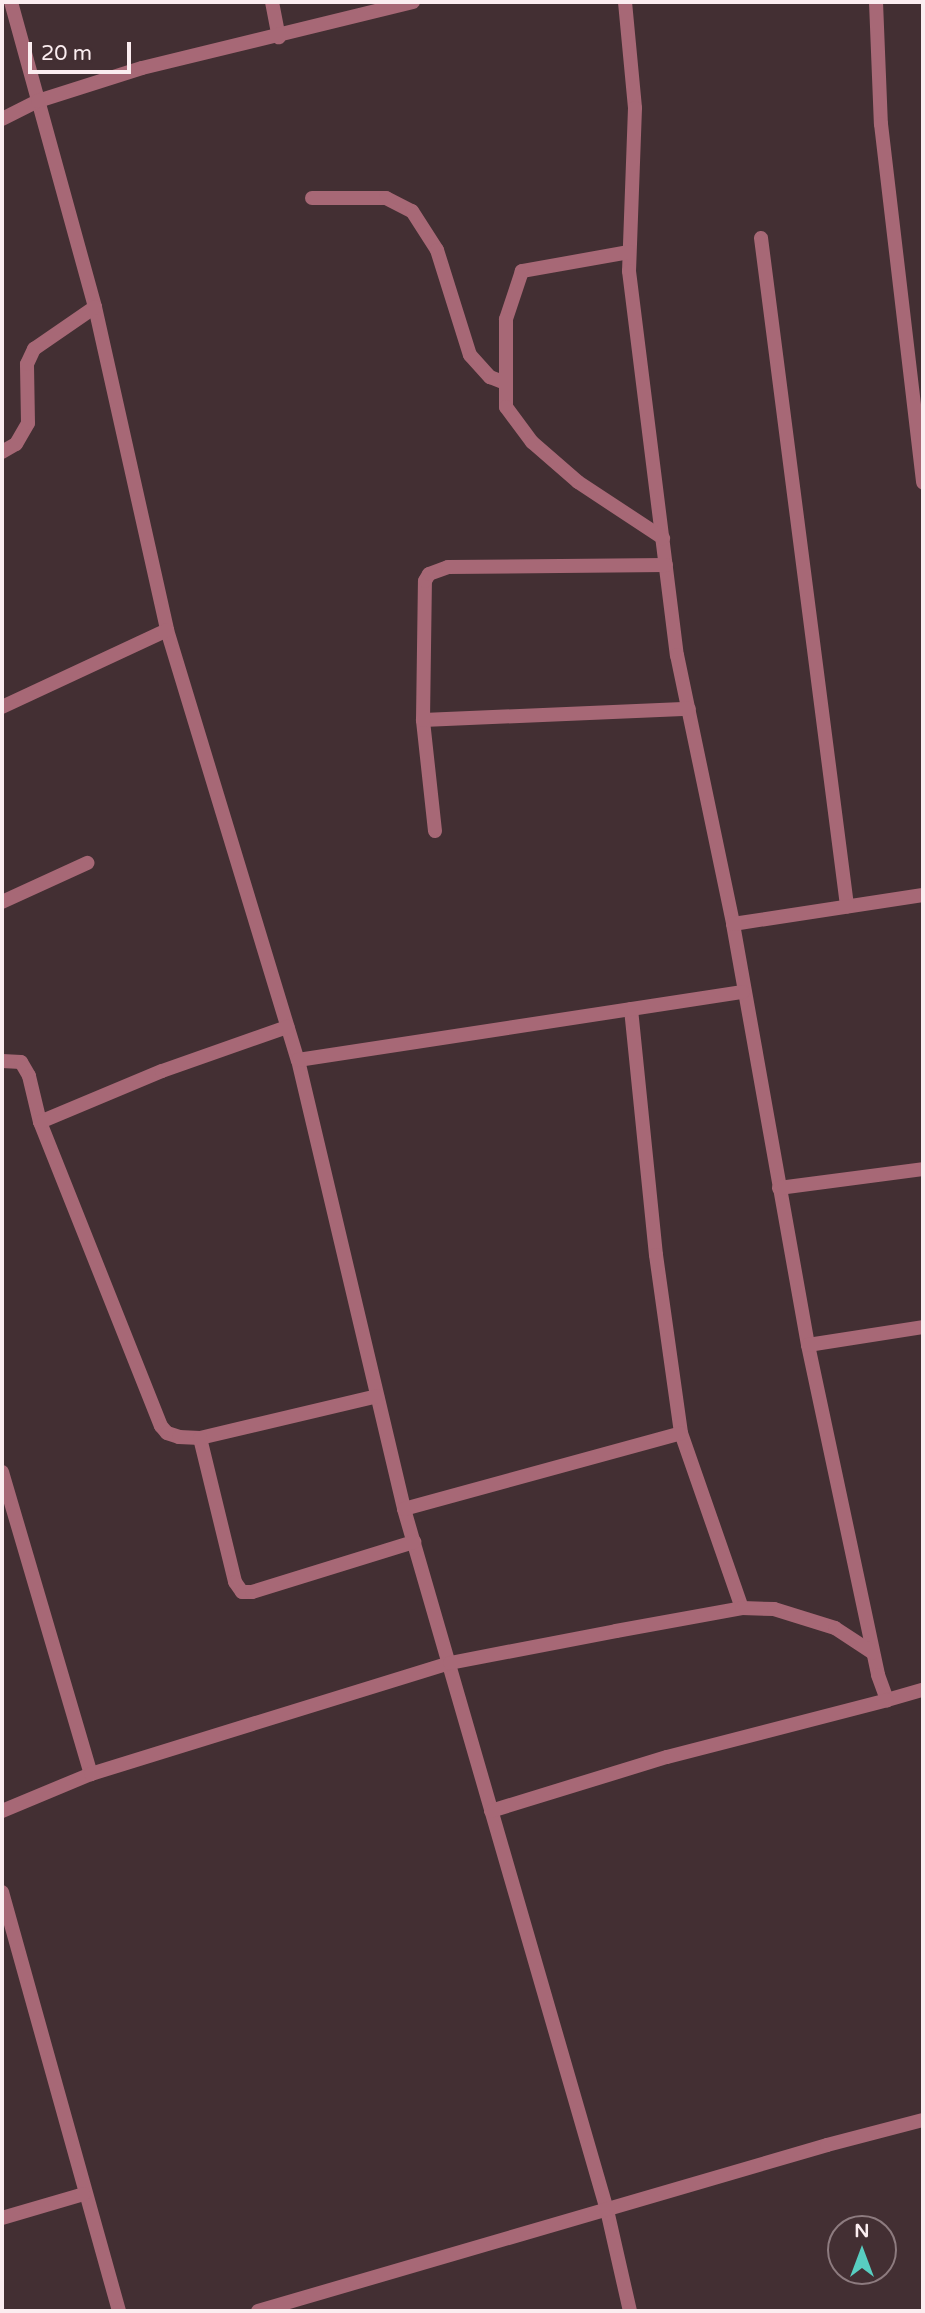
<!DOCTYPE html>
<html>
<head>
<meta charset="utf-8">
<style>
  body { margin:0 }
  #map { position:relative; width:925px; height:2313px; overflow:hidden; background:#432f33; font-family:"Varela Round",sans-serif }
  div>[style] { position:absolute }
  .street>* { height:14px; margin:-7px; padding:0 7px; transform-origin:7px; border-radius:7px; background:#a76876 }
  span { translate:-50% -50%; white-space:nowrap; text-align:center; line-height:1.15; -webkit-text-stroke:7px #432f33; paint-order:stroke }
  .frame { position:absolute; inset:0; border:4px solid #fbedf0; pointer-events:none }
  .north { position:absolute; left:827px; top:2215px; width:70px; height:70px; box-sizing:border-box; background:#432f33; border:2px solid #8d7b7f; border-radius:50%; rotate:0deg; font-size:19px; font-weight:700; line-height:28px; text-align:center; color:#fbedf0 }
  .north::after { content:''; display:block; margin:auto; width:24px; height:32px; background:#58cec1; clip-path:polygon(50% 0,100% 100%,50% 72%,0 100%) }
  .scale { position:absolute; left:28px; top:42px; width:103px; height:32px; box-sizing:border-box; border:4px solid #fbedf0; border-top:0; padding-left:9px; font-size:21px; line-height:24px; white-space:nowrap; color:#fbedf0; -webkit-text-stroke:5px #432f33; paint-order:stroke }
</style>
</head>
<body>
<div id="map">
  <div class="street">
    <div style="left:11px;top:2px;width:316px;rotate:74.6deg"></div>
    <div style="left:95px;top:307px;width:331px;rotate:77.4deg"></div>
    <div style="left:167px;top:630px;width:450px;rotate:73.1deg"></div>
    <div style="left:298px;top:1060px;width:461px;rotate:76.7deg"></div>
    <div style="left:404px;top:1509px;width:730px;rotate:73.85deg"></div>
    <div style="left:607px;top:2210px;width:104px;rotate:77.2deg"></div>
    <div style="left:272px;top:2px;width:36px;rotate:79deg"></div>
    <div style="left:625px;top:2px;width:106px;rotate:84.6deg"></div>
    <div style="left:635px;top:108px;width:163px;rotate:92.1deg"></div>
    <div style="left:629px;top:271px;width:387px;rotate:82.9deg"></div>
    <div style="left:677px;top:655px;width:275px;rotate:78.2deg"></div>
    <div style="left:733px;top:924px;width:428px;rotate:79.9deg"></div>
    <div style="left:808px;top:1345px;width:337px;rotate:78deg"></div>
    <div style="left:878px;top:1675px;width:27px;rotate:70deg"></div>
    <div style="left:887px;top:1700px;width:37px;rotate:-16deg"></div>
    <div style="left:876px;top:2px;width:122px;rotate:87.7deg"></div>
    <div style="left:881px;top:124px;width:361px;rotate:83.3deg"></div>
    <div style="left:2px;top:119px;width:40px;rotate:-26.6deg"></div>
    <div style="left:38px;top:101px;width:109px;rotate:-17.6deg"></div>
    <div style="left:142px;top:68px;width:279px;rotate:-13.7deg"></div>
    <div style="left:312px;top:198px;width:74px"></div>
    <div style="left:386px;top:198px;width:29px;rotate:27deg"></div>
    <div style="left:412px;top:211px;width:46px;rotate:57.3deg"></div>
    <div style="left:437px;top:250px;width:110px;rotate:72.6deg"></div>
    <div style="left:470px;top:355px;width:30px;rotate:48deg"></div>
    <div style="left:490px;top:377px;width:17px;rotate:21deg"></div>
    <div style="left:761px;top:238px;width:674px;rotate:82.66deg"></div>
    <div style="left:629px;top:252px;width:109px;rotate:169.9deg"></div>
    <div style="left:522px;top:271px;width:51px;rotate:108.4deg"></div>
    <div style="left:506px;top:319px;width:88px;rotate:90deg"></div>
    <div style="left:506px;top:407px;width:44px;rotate:53.4deg"></div>
    <div style="left:532px;top:442px;width:61px;rotate:41deg"></div>
    <div style="left:578px;top:482px;width:102px;rotate:33.4deg"></div>
    <div style="left:2px;top:452px;width:16px;rotate:-30deg"></div>
    <div style="left:16px;top:444px;width:24px;rotate:-60deg"></div>
    <div style="left:28px;top:423px;width:59px;rotate:-91deg"></div>
    <div style="left:27px;top:364px;width:17px;rotate:-65deg"></div>
    <div style="left:34px;top:349px;width:74px;rotate:-34.5deg"></div>
    <div style="left:2px;top:707px;width:182px;rotate:-25deg"></div>
    <div style="left:423px;top:720px;width:266px;rotate:-2.4deg"></div>
    <div style="left:435px;top:831px;width:112px;rotate:-96.2deg"></div>
    <div style="left:423px;top:720px;width:139px;rotate:-89.2deg"></div>
    <div style="left:425px;top:581px;width:8px;rotate:-60deg"></div>
    <div style="left:429px;top:574px;width:20px;rotate:-20deg"></div>
    <div style="left:448px;top:567px;width:218px;rotate:-0.5deg"></div>
    <div style="left:2px;top:902px;width:94px;rotate:-24.6deg"></div>
    <div style="left:733px;top:924px;width:192px;rotate:-8.7deg"></div>
    <div style="left:631px;top:1009px;width:247px;rotate:84.2deg"></div>
    <div style="left:656px;top:1255px;width:180px;rotate:82deg"></div>
    <div style="left:681px;top:1433px;width:185px;rotate:70.8deg"></div>
    <div style="left:298px;top:1060px;width:450px;rotate:-8.7deg"></div>
    <div style="left:2px;top:1061px;width:19px;rotate:3deg"></div>
    <div style="left:21px;top:1062px;width:16px;rotate:60deg"></div>
    <div style="left:29px;top:1076px;width:47px;rotate:76.6deg"></div>
    <div style="left:40px;top:1122px;width:327px;rotate:68.3deg"></div>
    <div style="left:161px;top:1426px;width:9px;rotate:49deg"></div>
    <div style="left:167px;top:1433px;width:13px;rotate:18deg"></div>
    <div style="left:179px;top:1437px;width:21px;rotate:3deg"></div>
    <div style="left:200px;top:1438px;width:182px;rotate:-13.3deg"></div>
    <div style="left:40px;top:1122px;width:132px;rotate:-22.7deg"></div>
    <div style="left:162px;top:1071px;width:133px;rotate:-19.4deg"></div>
    <div style="left:779px;top:1188px;width:145px;rotate:-7.5deg"></div>
    <div style="left:808px;top:1345px;width:116px;rotate:-8.9deg"></div>
    <div style="left:200px;top:1438px;width:148px;rotate:76.3deg"></div>
    <div style="left:235px;top:1582px;width:12px;rotate:55deg"></div>
    <div style="left:242px;top:1592px;width:10px"></div>
    <div style="left:252px;top:1592px;width:170px;rotate:-17.2deg"></div>
    <div style="left:2px;top:1472px;width:315px;rotate:73.6deg"></div>
    <div style="left:404px;top:1509px;width:287px;rotate:-15.3deg"></div>
    <div style="left:2px;top:1811px;width:96px;rotate:-22.6deg"></div>
    <div style="left:91px;top:1774px;width:376px;rotate:-17.2deg"></div>
    <div style="left:450px;top:1663px;width:169px;rotate:-10.9deg"></div>
    <div style="left:616px;top:1631px;width:128px;rotate:-10.3deg"></div>
    <div style="left:742px;top:1608px;width:32px;rotate:2deg"></div>
    <div style="left:774px;top:1609px;width:64px;rotate:17.3deg"></div>
    <div style="left:835px;top:1628px;width:45px;rotate:33.3deg"></div>
    <div style="left:491px;top:1811px;width:184px;rotate:-17.1deg"></div>
    <div style="left:667px;top:1757px;width:227px;rotate:-14.5deg"></div>
    <div style="left:2px;top:1892px;width:435px;rotate:74.4deg"></div>
    <div style="left:2px;top:2218px;width:85px;rotate:-16.3deg"></div>
    <div style="left:258px;top:2311px;width:593px;rotate:-16.26deg"></div>
    <div style="left:827px;top:2145px;width:99px;rotate:-14.6deg"></div>
  </div>
  <div class="frame"></div>
  <div class="north">N</div>
  <div class="scale">20 m</div>
</div>
</body>
</html>
